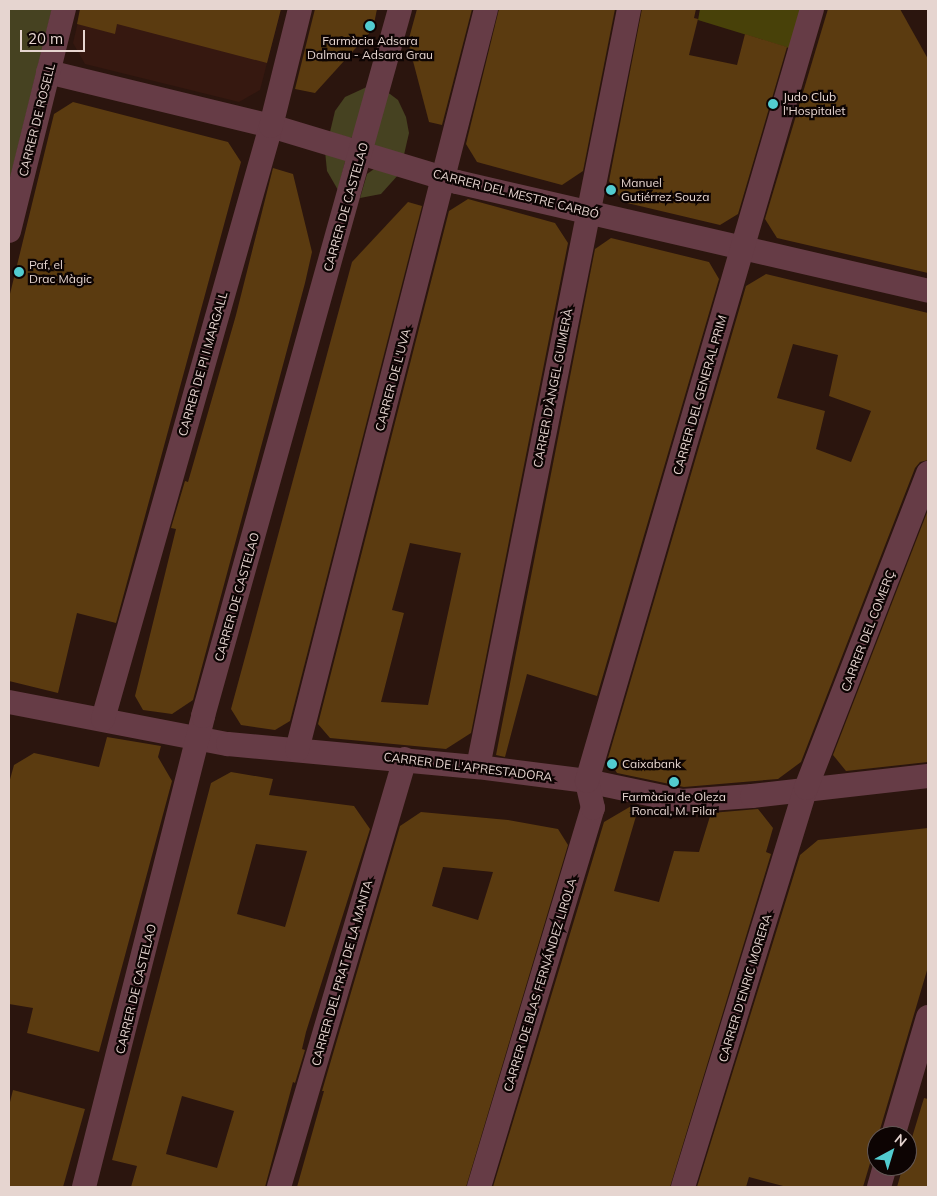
<!DOCTYPE html>
<html>
<head>
<meta charset="utf-8">
<style>
  body { margin:0 }
  #map { position:relative; width:937px; height:1196px; overflow:hidden; background:#2b150e; font-family:Mulish,sans-serif }
  div>[style] { position:absolute }
  .built>* { inset:0; background:#361810 }
  .green>* { inset:0; background:#464221 }
  .forest>* { inset:0; background:#484109 }
  .building>* { inset:0; background:#5b3b10 }
  .minor>* { height:24px; margin:-12px; padding:0 12px; transform-origin:12px; border-radius:12px; background:#663c46 }
  .dots>* { width:14px; height:14px; translate:-50% -50%; box-sizing:border-box; border:2px solid #0d0403; border-radius:50% }
  span { translate:-50% -50%; white-space:nowrap; text-align:center; line-height:1.15; -webkit-text-stroke:4.5px #0d0403; paint-order:stroke }
  .poi-label { font-size:12px; color:#e6d5d0 }
  .left { translate:0 -50%; text-align:left }
  .street-label { font-size:12px; color:#e6d5d0 }
  .frame { position:absolute; inset:0; border:10px solid #e6d5d0; pointer-events:none }
  .north { position:absolute; left:867px; top:1126px; width:50px; height:50px; box-sizing:border-box; background:#0d0403; border:1px solid #645855; border-radius:50%; rotate:39deg; font-size:14px; font-weight:700; line-height:20px; text-align:center; color:#e6d5d0 }
  .north::after { content:''; display:block; margin:auto; width:18px; height:22px; background:#52ccd0; clip-path:polygon(50% 0,100% 100%,50% 72%,0 100%) }
  .scale { position:absolute; left:20px; top:30px; width:65px; height:22px; box-sizing:border-box; border:2px solid #e6d5d0; border-top:0; padding-left:6px; font-size:15px; line-height:18px; white-space:nowrap; color:#e6d5d0; -webkit-text-stroke:4px #0d0403; paint-order:stroke }
</style>
</head>
<body>
<div id="map">
  <div class="built">
    <div style="clip-path:polygon(81px 9px,281px 9px,260px 90px,239px 102px,85px 64px,73px 43px)"></div>
  </div>
  <div class="green">
    <div style="clip-path:polygon(9px 9px,52px 9px,9px 183px)"></div>
    <div style="clip-path:polygon(369px 86px,355px 135px,351px 138px,330px 132px,335px 111px,345px 97px)"></div>
    <div style="clip-path:polygon(386px 91px,398px 100px,406px 117px,409px 133px,403px 159px,381px 152px,373px 144px)"></div>
    <div style="clip-path:polygon(325px 151px,346px 158px,338px 190px,327px 171px)"></div>
    <div style="clip-path:polygon(374px 169px,399px 174px,381px 194px,360px 198px,367px 174px)"></div>
  </div>
  <div class="forest">
    <div style="clip-path:polygon(700px 9px,801px 9px,789px 48px,698px 20px)"></div>
  </div>
  <div class="building">
    <div style="clip-path:polygon(80px 9px,281px 9px,267px 63px,117px 24px,115px 34px,77px 24px)"></div>
    <div style="clip-path:polygon(315px 9px,377px 9px,373px 29px,315px 93px,295px 89px)"></div>
    <div style="clip-path:polygon(417px 9px,472px 9px,442px 125px,429px 122px,408px 42px)"></div>
    <div style="clip-path:polygon(499px 9px,615px 9px,583px 171px,562px 185px,477px 162px,466px 144px)"></div>
    <div style="clip-path:polygon(642px 9px,696px 9px,694px 18px,698px 19px,689px 55px,737px 65px,745px 34px,787px 47px,738px 214px,720px 225px,623px 202px,609px 181px)"></div>
    <div style="clip-path:polygon(828px 9px,900px 9px,928px 59px,928px 273px,777px 238px,765px 219px)"></div>
    <div style="clip-path:polygon(73px 102px,228px 142px,241px 162px,116px 623px,77px 613px,58px 693px,9px 681px,9px 298px,54px 114px)"></div>
    <div style="clip-path:polygon(273px 168px,293px 174px,312px 252px,305px 283px,193px 700px,172px 714px,143px 710px,135px 696px,176px 529px,171px 528px,185px 481px,188px 482px,236px 315px)"></div>
    <div style="clip-path:polygon(evenodd,468px 199px,555px 223px,568px 243px,471px 733px,446px 749px,330px 738px,318px 724px,449px 211px,468px 199px,410px 543px,461px 553px,428px 705px,381px 702px,404px 613px,392px 610px,410px 543px)"></div>
    <div style="clip-path:polygon(408px 202px,422px 206px,290px 721px,275px 730px,241px 725px,231px 709px,352px 262px)"></div>
    <div style="clip-path:polygon(611px 238px,709px 262px,719px 279px,597px 696px,527px 674px,505px 757px,496px 755px,595px 249px)"></div>
    <div style="clip-path:polygon(evenodd,766px 274px,928px 313px,928px 460px,920px 462px,915px 468px,801px 762px,778px 779px,684px 787px,617px 773px,608px 758px,746px 286px,766px 274px,793px 344px,838px 355px,829px 396px,871px 411px,851px 462px,816px 449px,825px 411px,777px 398px,793px 344px)"></div>
    <div style="clip-path:polygon(928px 510px,928px 762px,846px 771px,833px 755px)"></div>
    <div style="clip-path:polygon(107px 737px,161px 746px,158px 757px,172px 781px,99px 1052px,27px 1033px,33px 1008px,9px 1004px,9px 783px,14px 765px,34px 753px,99px 767px)"></div>
    <div style="clip-path:polygon(evenodd,231px 772px,273px 779px,269px 795px,354px 806px,370px 829px,306px 1032px,302px 1049px,305px 1050px,295px 1083px,293px 1082px,265px 1187px,131px 1187px,137px 1166px,112px 1160px,211px 783px,231px 772px,256px 844px,307px 851px,285px 927px,237px 914px,256px 844px,231px 772px,182px 1096px,234px 1111px,217px 1168px,166px 1154px,182px 1096px)"></div>
    <div style="clip-path:polygon(633px 805px,639px 806px,614px 891px,659px 902px,674px 851px,699px 852px,711px 813px,758px 809px,773px 828px,766px 852px,771px 854px,670px 1187px,493px 1187px,604px 822px)"></div>
    <div style="clip-path:polygon(evenodd,421px 812px,508px 820px,558px 829px,568px 845px,466px 1187px,297px 1187px,324px 1091px,322px 1091px,400px 826px,421px 812px,443px 867px,493px 872px,478px 920px,432px 906px,443px 867px)"></div>
    <div style="clip-path:polygon(928px 828px,928px 967px,863px 1187px,787px 1187px,749px 1177px,746px 1187px,697px 1187px,800px 855px,818px 840px)"></div>
    <div style="clip-path:polygon(13px 1090px,85px 1109px,63px 1187px,9px 1187px,9px 1106px)"></div>
    <div style="clip-path:polygon(924px 1098px,928px 1099px,928px 1187px,897px 1187px,903px 1166px,907px 1166px,907px 1154px)"></div>
  </div>
  <div class="minor">
    <div style="left:48px;top:72px;width:229px;rotate:13.6deg"></div>
    <div style="left:271px;top:126px;width:194px;rotate:16.8deg"></div>
    <div style="left:457px;top:182px;width:483px;rotate:13deg"></div>
    <div style="left:9px;top:231px;width:229px;rotate:-76.1deg"></div>
    <div style="left:9px;top:702px;width:223px;rotate:10.9deg"></div>
    <div style="left:228px;top:744px;width:251px;rotate:5.3deg"></div>
    <div style="left:478px;top:767px;width:110px;rotate:7.3deg"></div>
    <div style="left:587px;top:781px;width:97px;rotate:11.9deg"></div>
    <div style="left:682px;top:801px;width:70px;rotate:-4.1deg"></div>
    <div style="left:752px;top:796px;width:177px;rotate:-6.5deg"></div>
    <div style="left:103px;top:719px;width:616px;rotate:-74.18deg"></div>
    <div style="left:271px;top:126px;width:121px;rotate:-76.1deg"></div>
    <div style="left:297px;top:750px;width:765px;rotate:-75.69deg"></div>
    <div style="left:478px;top:767px;width:773px;rotate:-78.73deg"></div>
    <div style="left:893px;top:1136px;width:124px;rotate:-73.6deg"></div>
    <div style="left:84px;top:1187px;width:486px;rotate:-75.8deg"></div>
    <div style="left:203px;top:716px;width:734px;rotate:-74.43deg"></div>
    <div style="left:279px;top:1187px;width:446px;rotate:-73.6deg"></div>
    <div style="left:479px;top:1187px;width:396px;rotate:-73.3deg"></div>
    <div style="left:593px;top:808px;width:28px;rotate:-103deg"></div>
    <div style="left:587px;top:781px;width:804px;rotate:-73.75deg"></div>
    <div style="left:683px;top:1187px;width:418px;rotate:-72.9deg"></div>
    <div style="left:806px;top:788px;width:338px;rotate:-68.8deg"></div>
    <div style="left:879px;top:1187px;width:22px;rotate:-74deg"></div>
  </div>
  <div class="dots">
    <div style="left:370px;top:26px;background:#52ccd0"></div>
    <div style="left:773px;top:104px;background:#52ccd0"></div>
    <div style="left:611px;top:190px;background:#52ccd0"></div>
    <div style="left:19px;top:272px;background:#52ccd0"></div>
    <div style="left:612px;top:764px;background:#52ccd0"></div>
    <div style="left:674px;top:782px;background:#52ccd0"></div>
  </div>
  <div class="poi-label">
    <span style="left:370px;top:48px">Farmàcia Adsara<br>Dalmau - Adsara Grau</span>
    <span class="left" style="left:783px;top:104px">Judo Club<br>l'Hospitalet</span>
    <span class="left" style="left:621px;top:190px">Manuel<br>Gutiérrez Souza</span>
    <span class="left" style="left:29px;top:272px">Paf, el<br>Drac Màgic</span>
    <span class="left" style="left:622px;top:764px">Caixabank</span>
    <span style="left:674px;top:804px">Farmàcia de Oleza<br>Roncal, M. Pilar</span>
  </div>
  <div class="street-label">
    <span style="left:37px;top:120px;rotate:-76deg">CARRER DE ROSELL</span>
    <span style="left:516px;top:194px;rotate:14deg">CARRER DEL MESTRE CARBÓ</span>
    <span style="left:346px;top:207px;rotate:-74deg">CARRER DE CASTELAO</span>
    <span style="left:203px;top:364px;rotate:-74deg">CARRER DE PI I MARGALL</span>
    <span style="left:393px;top:380px;rotate:-75deg">CARRER DE L'UVA</span>
    <span style="left:553px;top:388px;rotate:-79deg">CARRER D'ÀNGEL GUIMERÀ</span>
    <span style="left:700px;top:395px;rotate:-74deg">CARRER DEL GENERAL PRIM</span>
    <span style="left:237px;top:597px;rotate:-74deg">CARRER DE CASTELAO</span>
    <span style="left:868px;top:631px;rotate:-69deg">CARRER DEL COMERÇ</span>
    <span style="left:468px;top:767px;rotate:7deg">CARRER DE L'APRESTADORA</span>
    <span style="left:342px;top:973px;rotate:-74deg">CARRER DEL PRAT DE LA MANTA</span>
    <span style="left:540px;top:985px;rotate:-73deg">CARRER DE BLAS FERNÁNDEZ LIROLA</span>
    <span style="left:745px;top:988px;rotate:-73deg">CARRER D'ENRIC MORERA</span>
    <span style="left:136px;top:989px;rotate:-76deg">CARRER DE CASTELAO</span>
  </div>
  <div class="frame"></div>
  <div class="north">N</div>
  <div class="scale">20 m</div>
</div>
</body>
</html>
